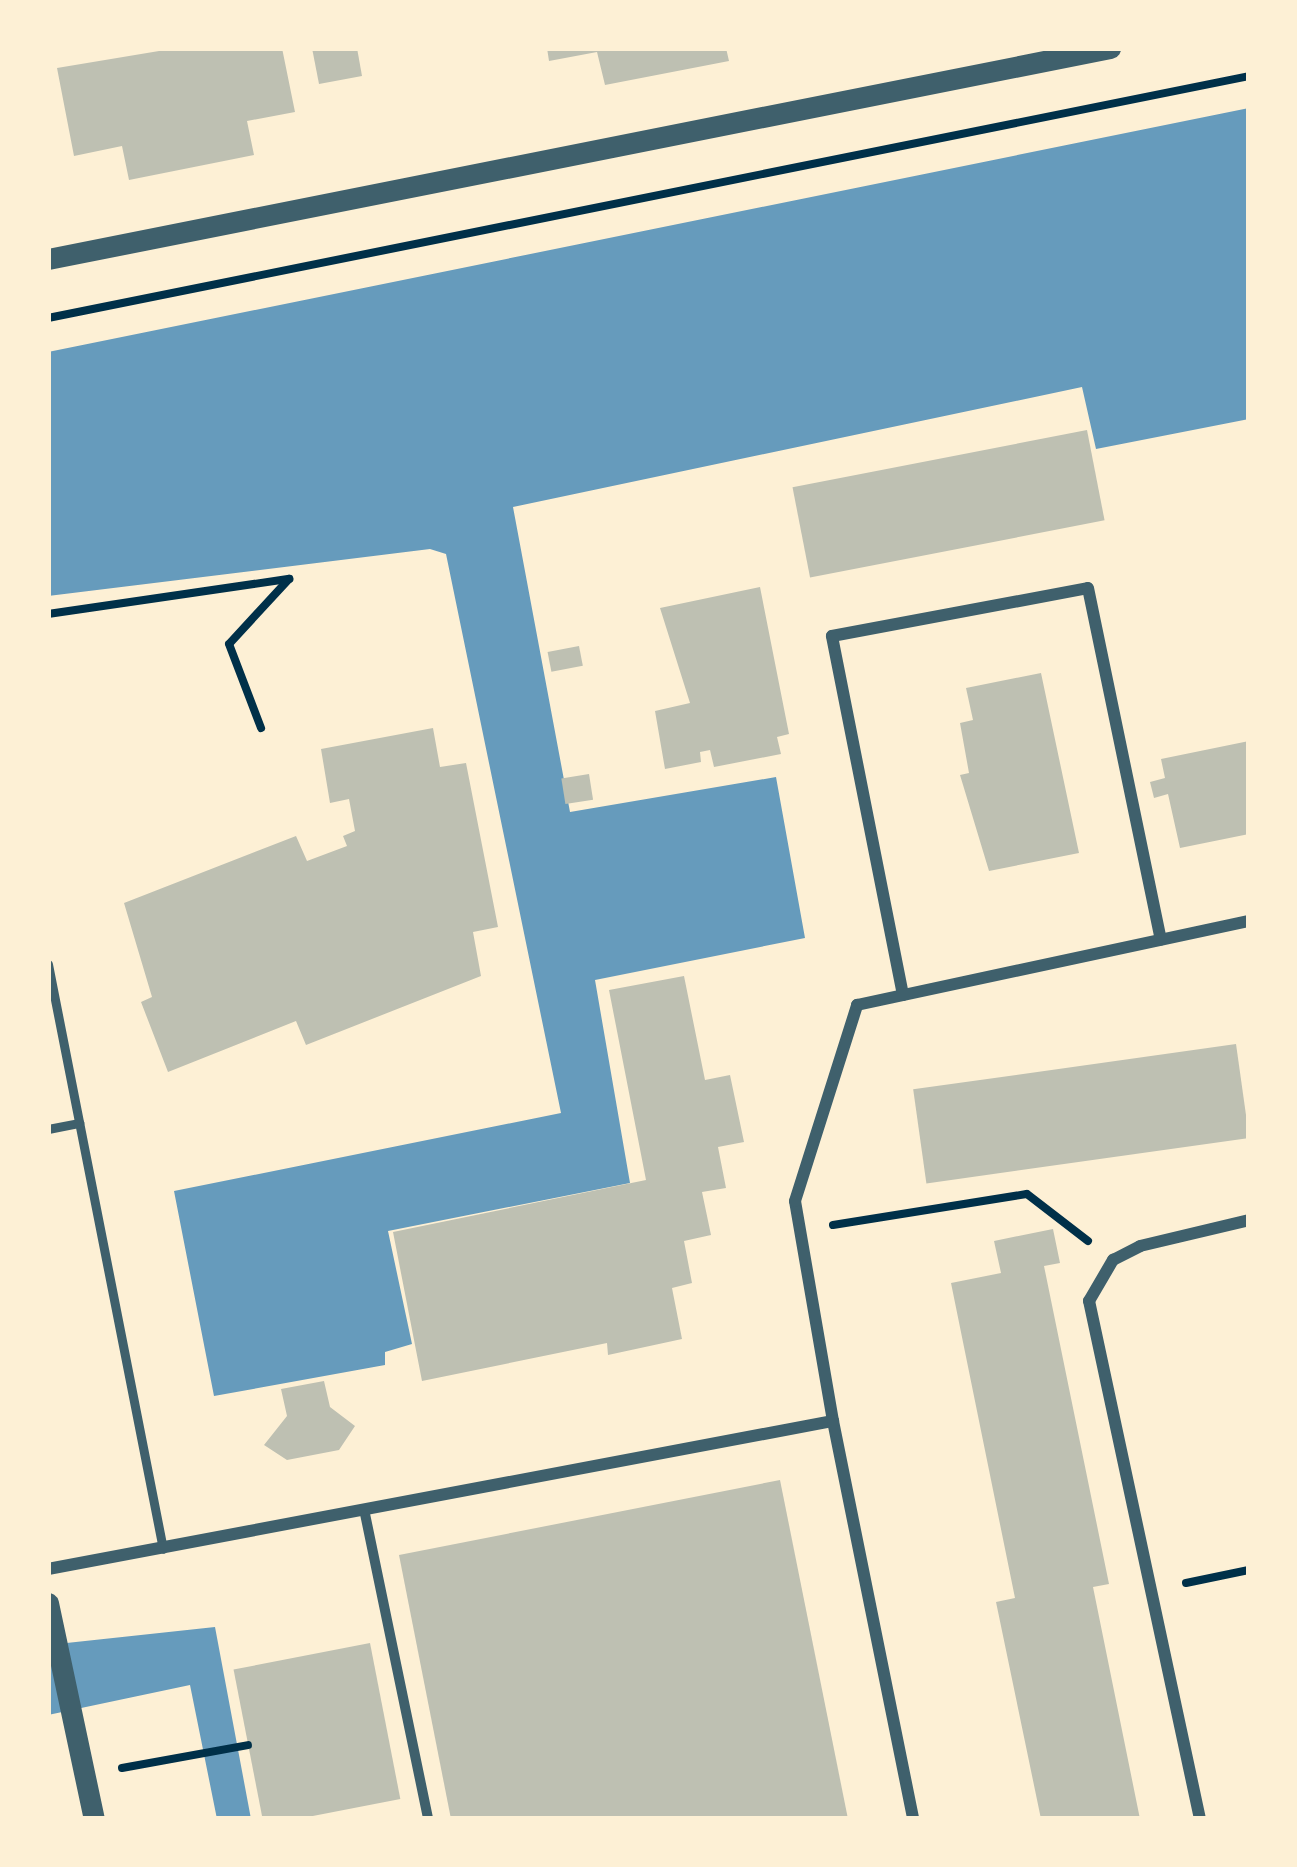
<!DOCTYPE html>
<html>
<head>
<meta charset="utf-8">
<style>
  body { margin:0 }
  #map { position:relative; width:1297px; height:1867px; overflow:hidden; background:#fdf0d5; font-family:Spectral,serif }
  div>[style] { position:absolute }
  .water>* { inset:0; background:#669bbc }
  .building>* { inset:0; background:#bec0b2; transform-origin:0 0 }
  .path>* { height:8px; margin:-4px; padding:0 4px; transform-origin:4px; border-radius:4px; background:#003049 }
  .service>* { height:9px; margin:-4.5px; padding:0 4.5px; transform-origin:4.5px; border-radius:4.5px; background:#3f606c }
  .pedestrian>* { height:10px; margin:-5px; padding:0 5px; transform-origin:5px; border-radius:5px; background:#3f606c }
  .minor>* { height:12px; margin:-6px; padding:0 6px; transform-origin:6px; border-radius:6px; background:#3f606c }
  .tertiary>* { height:21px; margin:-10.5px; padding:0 10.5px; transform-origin:10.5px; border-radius:10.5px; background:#3f606c }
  span { translate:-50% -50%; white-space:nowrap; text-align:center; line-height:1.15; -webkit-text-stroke:9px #fdf0d5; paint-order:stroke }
  .frame { position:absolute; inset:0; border:51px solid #fdf0d5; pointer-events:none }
</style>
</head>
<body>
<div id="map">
  <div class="water">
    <div style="clip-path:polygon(1249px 108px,1249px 419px,1096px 449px,1082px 387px,513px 507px,570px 812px,776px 777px,805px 938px,595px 980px,630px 1183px,388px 1231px,412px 1344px,385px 1352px,385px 1365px,214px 1396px,174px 1191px,561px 1113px,446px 554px,430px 549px,48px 596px,48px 352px)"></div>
    <div style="clip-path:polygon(215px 1627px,251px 1819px,217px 1819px,190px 1685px,48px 1715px,48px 1645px)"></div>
  </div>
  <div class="building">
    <div style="clip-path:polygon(177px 48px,282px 48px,295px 112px,247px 121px,254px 155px,129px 180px,122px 146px,74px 156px,57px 68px)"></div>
    <div style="clip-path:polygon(312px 48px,357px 48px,362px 76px,319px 84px)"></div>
    <div style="clip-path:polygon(547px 48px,726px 48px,729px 61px,605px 85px,597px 52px,549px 61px)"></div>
    <div style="left:1087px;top:430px;width:92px;height:300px;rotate:79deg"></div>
    <div style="clip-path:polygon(760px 587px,789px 734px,777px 737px,781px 754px,714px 767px,710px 750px,700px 752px,701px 762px,665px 769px,655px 711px,690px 703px,660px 608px)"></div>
    <div style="left:579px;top:646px;width:20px;height:32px;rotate:79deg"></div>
    <div style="clip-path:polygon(1041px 673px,1079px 853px,989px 871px,960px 775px,969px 773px,960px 723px,973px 720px,966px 688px)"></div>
    <div style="clip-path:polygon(433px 728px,440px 767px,466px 763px,498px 927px,473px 932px,481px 976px,306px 1045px,296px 1021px,168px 1072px,141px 1002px,152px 997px,124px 903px,296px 836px,307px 861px,347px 846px,343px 836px,355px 831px,349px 799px,330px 803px,321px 749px)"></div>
    <div style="clip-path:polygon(1249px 741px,1249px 834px,1180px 848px,1168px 794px,1154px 798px,1150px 782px,1165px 778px,1161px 759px)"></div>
    <div style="left:589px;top:774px;width:26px;height:28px;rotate:81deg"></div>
    <div style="clip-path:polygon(684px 976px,705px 1080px,730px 1075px,744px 1142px,718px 1147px,726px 1188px,702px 1192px,711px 1235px,684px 1241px,692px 1283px,672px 1288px,682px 1339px,608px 1355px,607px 1343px,422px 1381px,393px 1232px,646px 1180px,609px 990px)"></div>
    <div style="left:1236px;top:1044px;width:95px;height:326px;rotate:82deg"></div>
    <div style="clip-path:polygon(1053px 1229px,1060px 1263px,1044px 1266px,1109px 1584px,1093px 1587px,1140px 1819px,1041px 1819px,996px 1602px,1015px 1598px,951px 1283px,1001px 1273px,994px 1241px)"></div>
    <div style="clip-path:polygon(324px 1381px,330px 1407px,355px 1426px,339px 1450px,287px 1460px,264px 1445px,287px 1416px,281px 1389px)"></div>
    <div style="clip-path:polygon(780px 1480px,848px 1819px,451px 1819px,399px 1555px)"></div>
    <div style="left:370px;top:1643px;width:159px;height:139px;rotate:79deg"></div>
  </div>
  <div class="path">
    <div style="left:48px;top:318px;width:1225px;rotate:-11.39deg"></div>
    <div style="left:48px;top:614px;width:244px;rotate:-8.3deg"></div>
    <div style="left:289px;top:579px;width:88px;rotate:132.7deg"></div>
    <div style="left:229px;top:644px;width:90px;rotate:69.1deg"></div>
    <div style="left:833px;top:1225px;width:196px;rotate:-9.1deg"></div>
    <div style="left:1027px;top:1194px;width:77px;rotate:37.6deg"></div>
    <div style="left:1186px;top:1583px;width:64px;rotate:-11.7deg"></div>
    <div style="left:122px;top:1768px;width:128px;rotate:-10.3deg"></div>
  </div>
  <div class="service">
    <div style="left:48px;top:964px;width:596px;rotate:78.88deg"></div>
    <div style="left:48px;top:1129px;width:32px;rotate:-11deg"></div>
  </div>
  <div class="pedestrian">
    <div style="left:364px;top:1509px;width:317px;rotate:78.3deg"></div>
  </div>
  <div class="minor">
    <div style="left:903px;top:995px;width:366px;rotate:-101.2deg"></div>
    <div style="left:832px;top:636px;width:260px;rotate:-10.6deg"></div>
    <div style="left:1088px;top:588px;width:359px;rotate:78.3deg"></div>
    <div style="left:833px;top:1421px;width:223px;rotate:-99.8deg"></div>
    <div style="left:795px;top:1201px;width:206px;rotate:-72.4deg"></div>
    <div style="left:857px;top:1005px;width:401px;rotate:-12.1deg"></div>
    <div style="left:48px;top:1569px;width:799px;rotate:-10.68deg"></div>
    <div style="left:833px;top:1421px;width:406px;rotate:78.6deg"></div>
    <div style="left:1200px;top:1819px;width:530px;rotate:-102.09deg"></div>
    <div style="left:1089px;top:1301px;width:48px;rotate:-59.7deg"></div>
    <div style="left:1113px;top:1260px;width:30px;rotate:-27deg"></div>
    <div style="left:1140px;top:1246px;width:112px;rotate:-13.4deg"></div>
  </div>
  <div class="tertiary">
    <div style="left:48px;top:259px;width:1083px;rotate:-11.24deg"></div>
    <div style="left:48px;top:1603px;width:221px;rotate:78deg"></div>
  </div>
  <div class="frame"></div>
</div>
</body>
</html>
